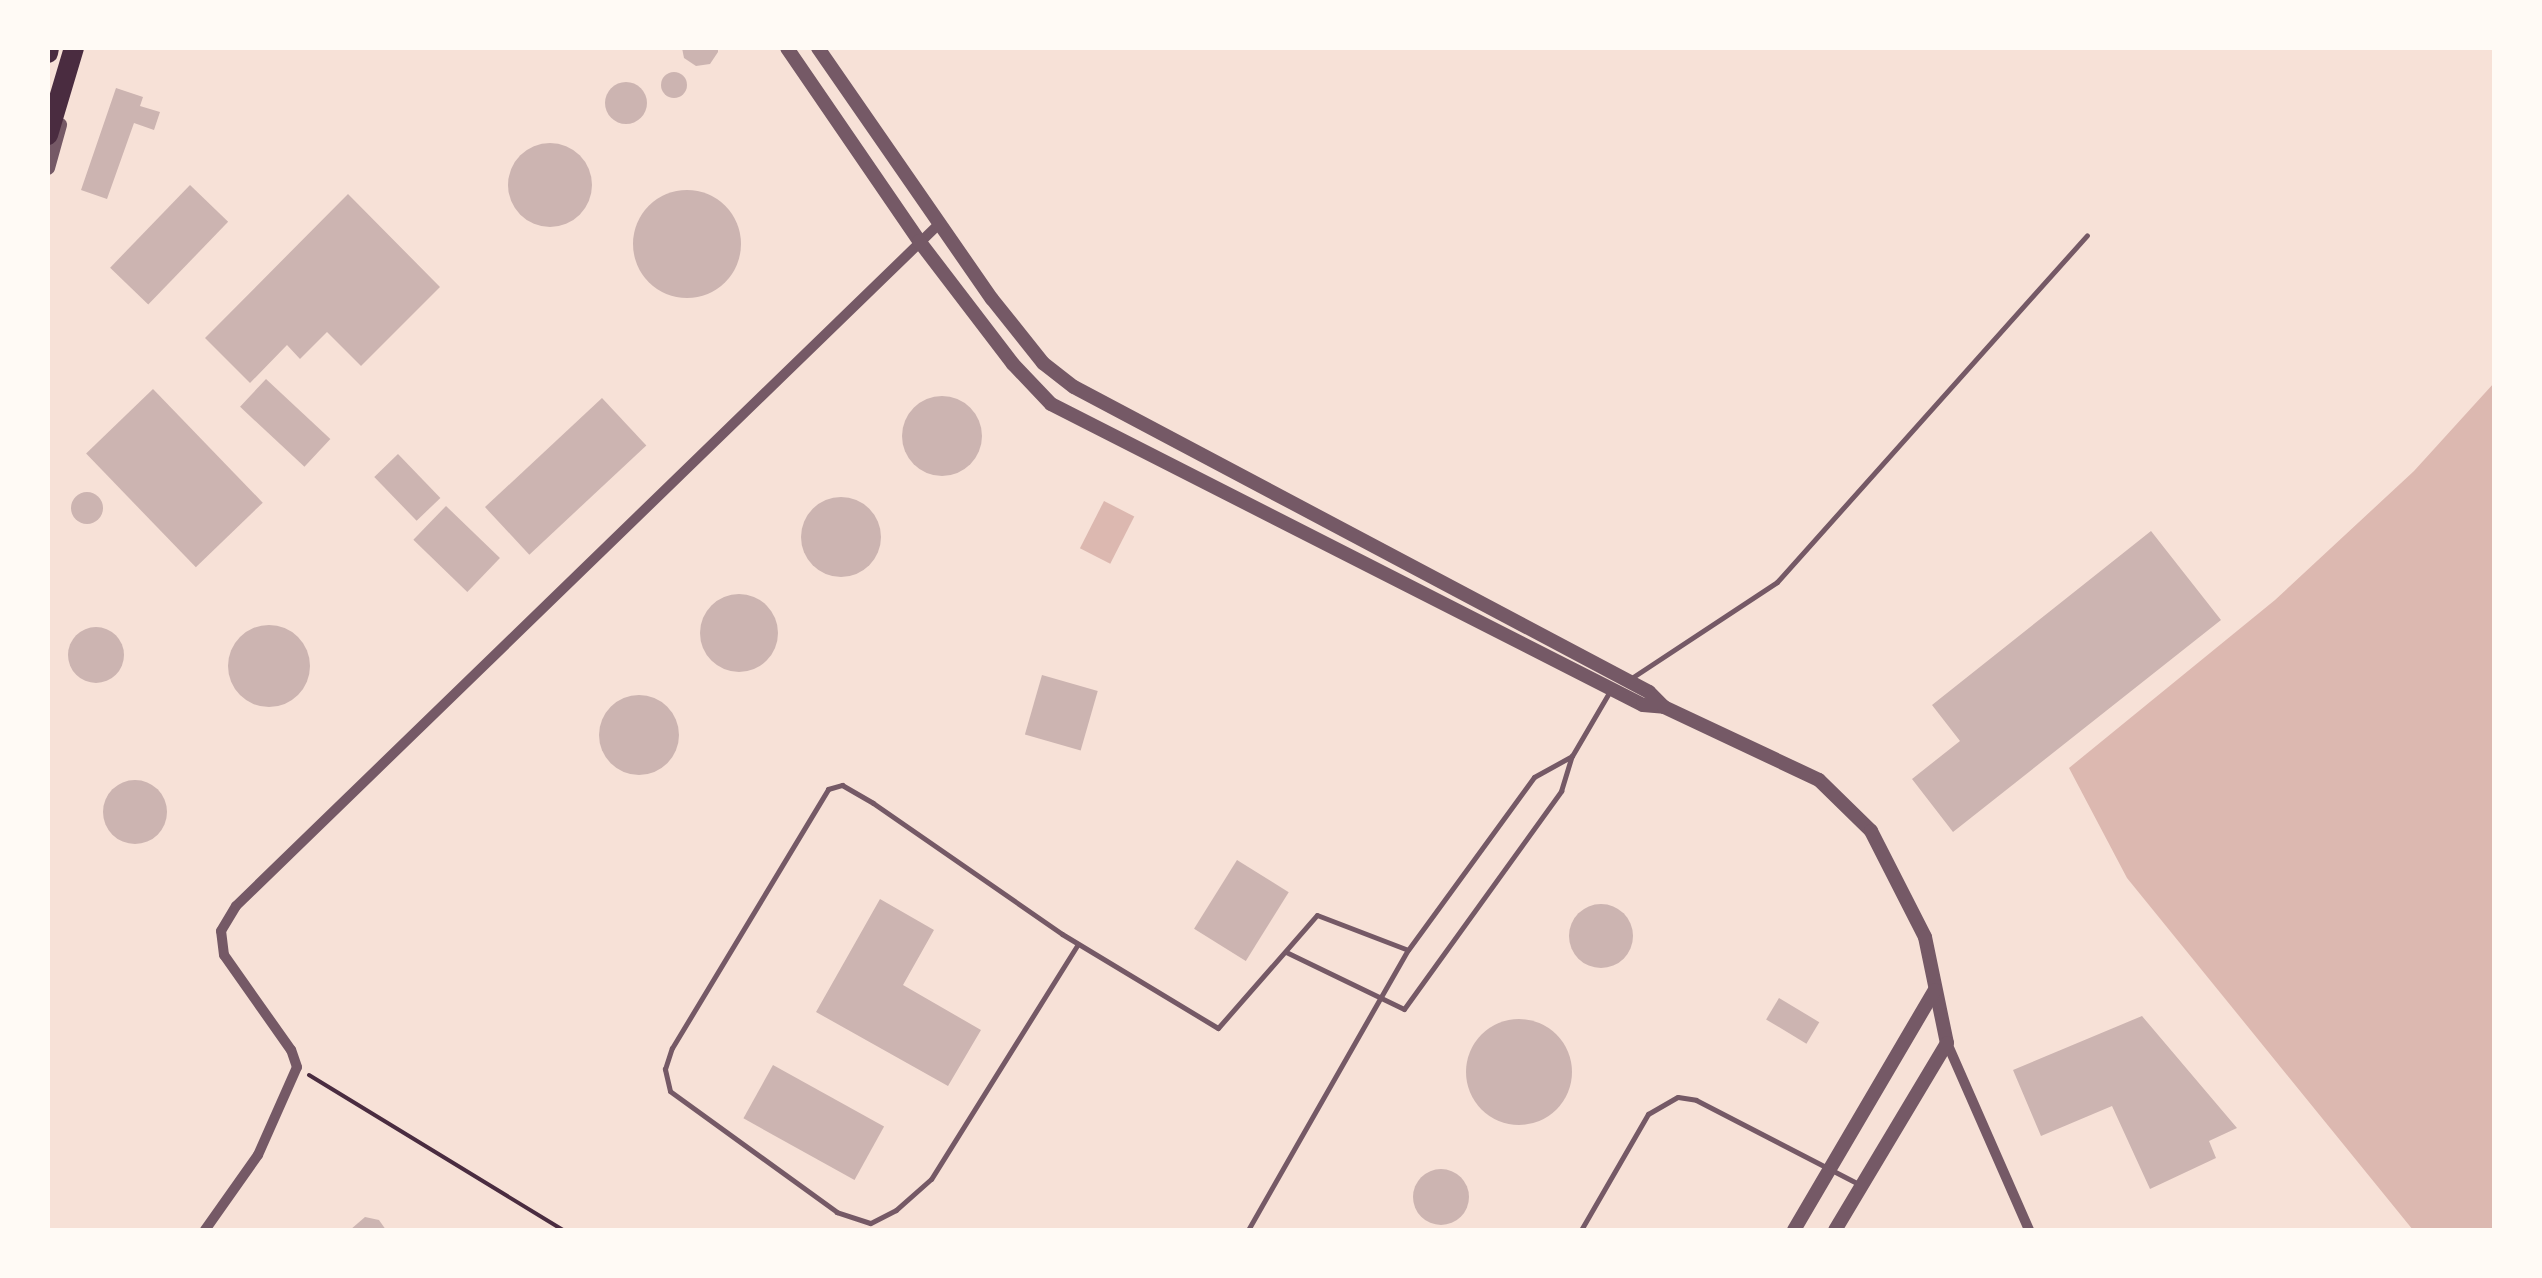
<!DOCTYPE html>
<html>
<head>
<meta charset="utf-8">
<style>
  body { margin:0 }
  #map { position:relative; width:2542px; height:1278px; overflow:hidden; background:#f7e1d7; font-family:"Noto Sans",sans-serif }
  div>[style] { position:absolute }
  .water>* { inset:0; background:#dcb8b0; transform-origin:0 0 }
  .building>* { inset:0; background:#ccb4b1; transform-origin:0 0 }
  .round { border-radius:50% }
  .path>* { height:4px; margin:-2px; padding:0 2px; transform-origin:2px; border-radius:2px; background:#4a2c40 }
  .service>* { height:5px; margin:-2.5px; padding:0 2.5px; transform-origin:2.5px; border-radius:2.5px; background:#755966 }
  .minor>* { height:10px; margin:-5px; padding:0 5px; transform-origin:5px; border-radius:5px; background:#755966 }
  .tertiary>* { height:14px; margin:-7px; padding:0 7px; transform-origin:7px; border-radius:7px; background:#755966 }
  .motorway>* { height:20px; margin:-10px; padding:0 10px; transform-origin:10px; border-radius:10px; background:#4a2c40 }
  span { translate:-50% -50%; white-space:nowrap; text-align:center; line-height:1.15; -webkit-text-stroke:8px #fffaf5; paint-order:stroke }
  .frame { position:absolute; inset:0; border:50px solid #fffaf5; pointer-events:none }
</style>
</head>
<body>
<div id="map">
  <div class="water">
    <div style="clip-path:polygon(2494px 383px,2494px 1230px,2413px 1230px,2127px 878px,2069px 768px,2275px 600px,2414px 471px)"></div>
    <div style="left:1104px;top:501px;width:34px;height:53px;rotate:27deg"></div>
  </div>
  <div class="building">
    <div style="clip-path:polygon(682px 48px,718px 48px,718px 52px,710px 64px,696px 66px,684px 58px)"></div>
    <div class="round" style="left:661px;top:72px;width:26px;height:26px"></div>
    <div class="round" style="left:605px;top:82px;width:42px;height:42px"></div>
    <div style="clip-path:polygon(116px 88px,143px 97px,140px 106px,160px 112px,154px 130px,134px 123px,107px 199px,81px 190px)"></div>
    <div class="round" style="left:508px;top:143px;width:84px;height:84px"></div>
    <div style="left:190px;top:185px;width:53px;height:115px;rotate:44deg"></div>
    <div class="round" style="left:633px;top:190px;width:108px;height:108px"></div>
    <div style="clip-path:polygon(348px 194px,440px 287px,361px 366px,327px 332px,300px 359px,287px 345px,250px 383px,205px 338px)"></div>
    <div style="left:266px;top:379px;width:88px;height:38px;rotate:43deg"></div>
    <div style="left:153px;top:389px;width:158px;height:93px;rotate:46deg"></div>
    <div class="round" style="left:902px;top:396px;width:80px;height:80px"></div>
    <div style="left:602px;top:398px;width:65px;height:160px;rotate:47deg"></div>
    <div style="left:398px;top:454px;width:61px;height:33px;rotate:46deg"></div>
    <div class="round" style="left:71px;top:492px;width:32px;height:32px"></div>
    <div class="round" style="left:801px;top:497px;width:80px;height:80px"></div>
    <div style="left:446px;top:506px;width:75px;height:47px;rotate:44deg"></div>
    <div style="clip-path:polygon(2151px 531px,2221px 620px,1953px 832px,1912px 779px,1960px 741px,1932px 705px)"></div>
    <div class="round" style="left:700px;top:594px;width:78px;height:78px"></div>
    <div class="round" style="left:228px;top:625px;width:82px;height:82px"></div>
    <div class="round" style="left:68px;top:627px;width:56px;height:56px"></div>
    <div style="left:1042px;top:675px;width:58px;height:62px;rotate:16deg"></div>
    <div class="round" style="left:599px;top:695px;width:80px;height:80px"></div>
    <div class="round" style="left:103px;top:780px;width:64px;height:64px"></div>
    <div style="left:1237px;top:860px;width:61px;height:81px;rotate:32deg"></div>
    <div style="clip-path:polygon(880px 899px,934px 930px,903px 985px,981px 1030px,948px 1086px,816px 1012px)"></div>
    <div class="round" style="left:1569px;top:904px;width:64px;height:64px"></div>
    <div style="left:1779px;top:998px;width:47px;height:25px;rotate:31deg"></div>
    <div style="clip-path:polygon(2142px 1016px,2237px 1128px,2209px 1141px,2216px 1158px,2150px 1189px,2112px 1106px,2041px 1136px,2013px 1070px)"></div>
    <div class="round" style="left:1466px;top:1019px;width:106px;height:106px"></div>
    <div style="left:773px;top:1065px;width:127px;height:61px;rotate:29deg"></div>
    <div class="round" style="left:1413px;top:1169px;width:56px;height:56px"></div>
    <div style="clip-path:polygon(365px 1217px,379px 1220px,386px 1230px,350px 1230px)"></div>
  </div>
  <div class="path">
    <div style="left:309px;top:1075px;width:298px;rotate:31.4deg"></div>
  </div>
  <div class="service">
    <div style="left:1630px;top:679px;width:176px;rotate:-33.4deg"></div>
    <div style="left:1777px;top:582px;width:465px;rotate:-48.2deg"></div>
    <div style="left:1078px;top:944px;width:277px;rotate:122deg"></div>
    <div style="left:931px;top:1179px;width:47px;rotate:138.5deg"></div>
    <div style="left:896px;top:1210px;width:29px;rotate:153deg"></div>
    <div style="left:870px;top:1223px;width:35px;rotate:-162deg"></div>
    <div style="left:837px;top:1212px;width:206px;rotate:-144.1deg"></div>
    <div style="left:670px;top:1091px;width:23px;rotate:-103deg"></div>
    <div style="left:665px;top:1069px;width:22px;rotate:-72deg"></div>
    <div style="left:672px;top:1048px;width:302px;rotate:-58.9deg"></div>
    <div style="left:828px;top:789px;width:15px;rotate:-16deg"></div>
    <div style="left:842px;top:785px;width:36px;rotate:30deg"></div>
    <div style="left:873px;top:803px;width:230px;rotate:34.7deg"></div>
    <div style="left:1062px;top:934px;width:182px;rotate:31.1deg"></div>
    <div style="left:1218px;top:1028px;width:150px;rotate:-48.8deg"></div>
    <div style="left:1317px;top:915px;width:97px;rotate:21deg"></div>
    <div style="left:1408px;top:950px;width:214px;rotate:-53.9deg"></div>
    <div style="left:1534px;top:777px;width:43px;rotate:-28.9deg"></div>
    <div style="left:1286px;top:952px;width:131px;rotate:25.8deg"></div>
    <div style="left:1404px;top:1009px;width:269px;rotate:-54.2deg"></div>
    <div style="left:1561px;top:791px;width:37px;rotate:-73deg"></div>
    <div style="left:1572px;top:756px;width:75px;rotate:-59.7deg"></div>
    <div style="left:1248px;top:1230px;width:321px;rotate:-60.3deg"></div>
    <div style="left:1581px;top:1230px;width:134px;rotate:-60deg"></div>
    <div style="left:1648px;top:1114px;width:34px;rotate:-30deg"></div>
    <div style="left:1678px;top:1097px;width:18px;rotate:9deg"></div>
    <div style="left:1696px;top:1100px;width:183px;rotate:27.3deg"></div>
  </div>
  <div class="minor">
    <div style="left:1947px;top:1043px;width:204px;rotate:66.3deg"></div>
    <div style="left:205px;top:1230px;width:92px;rotate:-54.8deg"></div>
    <div style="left:258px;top:1155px;width:96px;rotate:-66.1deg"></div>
    <div style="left:297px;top:1067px;width:18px;rotate:-109deg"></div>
    <div style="left:291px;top:1050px;width:116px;rotate:-125.2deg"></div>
    <div style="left:224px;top:955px;width:24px;rotate:-97deg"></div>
    <div style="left:221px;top:931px;width:29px;rotate:-59deg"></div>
    <div style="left:236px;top:906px;width:981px;rotate:-44.13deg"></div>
  </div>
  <div class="tertiary">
    <div style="left:787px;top:48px;width:234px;rotate:55.6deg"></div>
    <div style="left:919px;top:241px;width:155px;rotate:52.6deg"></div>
    <div style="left:1013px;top:364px;width:55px;rotate:46.5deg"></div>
    <div style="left:1051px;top:404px;width:664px;rotate:26.95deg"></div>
    <div style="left:1643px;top:705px;width:21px;rotate:5deg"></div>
    <div style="left:1664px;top:707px;width:171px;rotate:25.2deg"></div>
    <div style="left:1819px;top:780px;width:73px;rotate:44.4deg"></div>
    <div style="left:1871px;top:831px;width:119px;rotate:63deg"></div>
    <div style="left:1925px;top:937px;width:108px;rotate:78.3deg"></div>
    <div style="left:1947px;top:1043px;width:218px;rotate:120.9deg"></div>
    <div style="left:818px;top:48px;width:305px;rotate:55.3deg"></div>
    <div style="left:992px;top:299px;width:82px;rotate:51.4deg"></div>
    <div style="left:1043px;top:363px;width:39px;rotate:38deg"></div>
    <div style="left:1074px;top:387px;width:651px;rotate:27.94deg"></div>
    <div style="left:1649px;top:692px;width:21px;rotate:45deg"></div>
    <div style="left:48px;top:168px;width:45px;rotate:-74.4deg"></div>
    <div style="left:1794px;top:1230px;width:278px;rotate:-59.6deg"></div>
  </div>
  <div class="motorway">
    <div style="left:48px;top:53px;width:5px;rotate:-79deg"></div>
    <div style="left:48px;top:135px;width:91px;rotate:-73.4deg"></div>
  </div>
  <div class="frame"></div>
</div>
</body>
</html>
